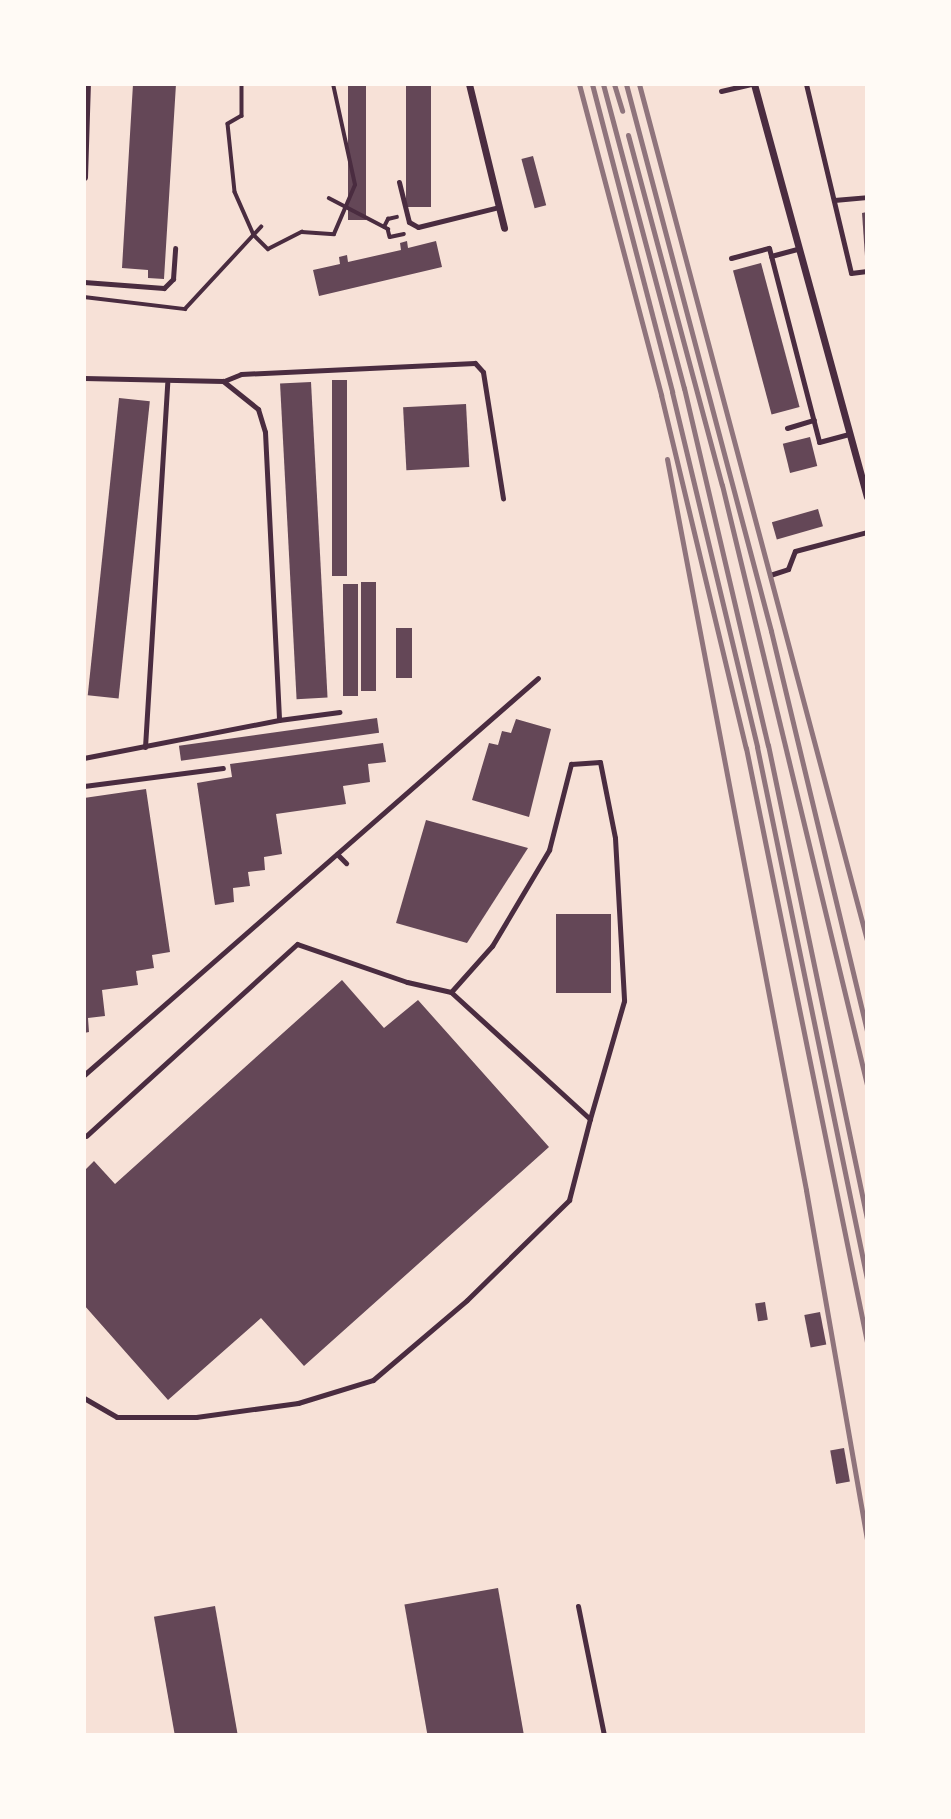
<!DOCTYPE html>
<html>
<head>
<meta charset="utf-8">
<style>
  body { margin:0 }
  #map { position:relative; width:951px; height:1819px; overflow:hidden; background:#f7e1d7; font-family:"Titillium Web",sans-serif }
  div>[style] { position:absolute }
  .building>* { inset:0; background:#644757; transform-origin:0 0 }
  .path>* { height:3.5px; margin:-1.75px; padding:0 1.75px; transform-origin:1.75px; border-radius:1.75px; background:#4a2c40 }
  .service>* { height:5px; margin:-2.5px; padding:0 2.5px; transform-origin:2.5px; border-radius:2.5px; background:#4a2c40 }
  .minor>* { height:7px; margin:-3.5px; padding:0 3.5px; transform-origin:3.5px; border-radius:3.5px; background:#4a2c40 }
  .rail>* { height:5px; margin:-2.5px; padding:0 2.5px; transform-origin:2.5px; border-radius:2.5px; background:#8f747c }
  span { translate:-50% -50%; white-space:nowrap; text-align:center; line-height:1.15; -webkit-text-stroke:7px #fffaf5; paint-order:stroke }
  .frame { position:absolute; inset:0; border:86px solid #fffaf5; pointer-events:none }
</style>
</head>
<body>
<div id="map">
  <div class="building">
    <div style="clip-path:polygon(133px 84px,176px 84px,164px 279px,148px 278px,148px 270px,122px 268px)"></div>
    <div style="left:348px;top:84px;width:18px;height:136px"></div>
    <div style="left:406px;top:84px;width:25px;height:123px"></div>
    <div style="left:533px;top:156px;width:51px;height:12px;rotate:75deg"></div>
    <div style="clip-path:polygon(867px 212px,867px 256px,865px 256px,862px 213px)"></div>
    <div style="clip-path:polygon(407px 241px,408px 248px,436px 241px,442px 267px,319px 296px,313px 270px,340px 264px,339px 257px,347px 255px,348px 262px,401px 250px,400px 243px)"></div>
    <div style="left:761px;top:263px;width:149px;height:29px;rotate:75deg"></div>
    <div style="left:332px;top:380px;width:15px;height:196px"></div>
    <div style="left:311px;top:382px;width:316px;height:31px;rotate:87deg"></div>
    <div style="left:119px;top:398px;width:31px;height:299px;rotate:6deg"></div>
    <div style="left:466px;top:404px;width:63px;height:63px;rotate:87deg"></div>
    <div style="left:810px;top:437px;width:30px;height:28px;rotate:76deg"></div>
    <div style="left:818px;top:509px;width:18px;height:48px;rotate:74deg"></div>
    <div style="left:361px;top:582px;width:15px;height:109px"></div>
    <div style="left:343px;top:584px;width:15px;height:112px"></div>
    <div style="left:396px;top:628px;width:16px;height:50px"></div>
    <div style="left:377px;top:718px;width:15px;height:200px;rotate:82deg"></div>
    <div style="clip-path:polygon(516px 719px,551px 729px,529px 817px,472px 800px,489px 743px,498px 745px,502px 731px,511px 733px)"></div>
    <div style="clip-path:polygon(383px 743px,386px 762px,368px 764px,370px 782px,343px 786px,346px 804px,276px 814px,282px 854px,264px 857px,265px 870px,248px 872px,250px 886px,233px 888px,234px 902px,215px 905px,197px 783px,232px 777px,230px 764px)"></div>
    <div style="clip-path:polygon(146px 789px,170px 952px,152px 955px,154px 968px,136px 971px,138px 985px,102px 990px,105px 1016px,88px 1018px,89px 1032px,84px 1033px,84px 798px)"></div>
    <div style="clip-path:polygon(426px 820px,528px 848px,467px 943px,396px 923px)"></div>
    <div style="left:556px;top:914px;width:55px;height:79px"></div>
    <div style="clip-path:polygon(342px 980px,384px 1028px,418px 1000px,549px 1147px,304px 1366px,261px 1318px,168px 1400px,84px 1305px,84px 1171px,94px 1161px,115px 1184px)"></div>
    <div style="left:765px;top:1302px;width:18px;height:10px;rotate:81deg"></div>
    <div style="left:820px;top:1312px;width:33px;height:16px;rotate:79deg"></div>
    <div style="left:844px;top:1448px;width:34px;height:14px;rotate:80deg"></div>
    <div style="left:498px;top:1588px;width:149px;height:95px;rotate:80deg"></div>
    <div style="left:215px;top:1606px;width:131px;height:62px;rotate:80deg"></div>
  </div>
  <div class="path">
    <div style="left:242px;top:84px;width:32px;rotate:90deg"></div>
    <div style="left:242px;top:116px;width:16px;rotate:150deg"></div>
    <div style="left:228px;top:124px;width:68px;rotate:84.1deg"></div>
    <div style="left:235px;top:192px;width:47px;rotate:66.2deg"></div>
    <div style="left:254px;top:235px;width:20px;rotate:45deg"></div>
    <div style="left:268px;top:249px;width:38px;rotate:-27deg"></div>
    <div style="left:302px;top:232px;width:32px;rotate:4deg"></div>
    <div style="left:334px;top:234px;width:53px;rotate:-66.8deg"></div>
    <div style="left:355px;top:185px;width:103px;rotate:-102.3deg"></div>
    <div style="left:329px;top:198px;width:67px;rotate:27.7deg"></div>
    <div style="left:388px;top:229px;width:8px;rotate:76deg"></div>
    <div style="left:390px;top:237px;width:14px;rotate:-12deg"></div>
    <div style="left:384px;top:227px;width:9px;rotate:-63deg"></div>
    <div style="left:388px;top:219px;width:9px;rotate:-13deg"></div>
    <div style="left:84px;top:297px;width:102px;rotate:6.8deg"></div>
    <div style="left:185px;top:309px;width:112px;rotate:-47.2deg"></div>
  </div>
  <div class="service">
    <div style="left:806px;top:84px;width:194px;rotate:76.6deg"></div>
    <div style="left:851px;top:273px;width:16px;rotate:-7deg"></div>
    <div style="left:721px;top:91px;width:32px;rotate:-13deg"></div>
    <div style="left:399px;top:182px;width:41px;rotate:76deg"></div>
    <div style="left:409px;top:222px;width:10px;rotate:29deg"></div>
    <div style="left:418px;top:227px;width:83px;rotate:-13.9deg"></div>
    <div style="left:834px;top:200px;width:33px;rotate:-5deg"></div>
    <div style="left:771px;top:256px;width:28px;rotate:-15deg"></div>
    <div style="left:731px;top:258px;width:39px;rotate:-15deg"></div>
    <div style="left:769px;top:248px;width:200px;rotate:75.5deg"></div>
    <div style="left:819px;top:442px;width:30px;rotate:-15deg"></div>
    <div style="left:84px;top:282px;width:80px;rotate:4.3deg"></div>
    <div style="left:164px;top:288px;width:13px;rotate:-45deg"></div>
    <div style="left:173px;top:279px;width:31px;rotate:-86deg"></div>
    <div style="left:84px;top:378px;width:139px;rotate:1.2deg"></div>
    <div style="left:223px;top:381px;width:45px;rotate:38.7deg"></div>
    <div style="left:258px;top:409px;width:24px;rotate:73deg"></div>
    <div style="left:265px;top:432px;width:288px;rotate:87.2deg"></div>
    <div style="left:279px;top:720px;width:199px;rotate:169deg"></div>
    <div style="left:224px;top:381px;width:18px;rotate:-22deg"></div>
    <div style="left:241px;top:374px;width:234px;rotate:-2.7deg"></div>
    <div style="left:475px;top:363px;width:12px;rotate:48deg"></div>
    <div style="left:483px;top:372px;width:128px;rotate:81deg"></div>
    <div style="left:787px;top:428px;width:28px;rotate:-17deg"></div>
    <div style="left:770px;top:575px;width:19px;rotate:-18deg"></div>
    <div style="left:788px;top:569px;width:19px;rotate:-69deg"></div>
    <div style="left:795px;top:551px;width:74px;rotate:-14.8deg"></div>
    <div style="left:279px;top:720px;width:61px;rotate:-7.6deg"></div>
    <div style="left:145px;top:747px;width:365px;rotate:-86.5deg"></div>
    <div style="left:84px;top:786px;width:140px;rotate:-7.4deg"></div>
    <div style="left:337px;top:854px;width:13px;rotate:45deg"></div>
    <div style="left:451px;top:992px;width:62px;rotate:-48.3deg"></div>
    <div style="left:492px;top:946px;width:112px;rotate:-59.3deg"></div>
    <div style="left:549px;top:850px;width:89px;rotate:-75.7deg"></div>
    <div style="left:571px;top:764px;width:29px;rotate:-4deg"></div>
    <div style="left:600px;top:762px;width:77px;rotate:78.8deg"></div>
    <div style="left:615px;top:838px;width:163px;rotate:86.8deg"></div>
    <div style="left:624px;top:1001px;width:123px;rotate:106.1deg"></div>
    <div style="left:84px;top:1075px;width:603px;rotate:-41.17deg"></div>
    <div style="left:84px;top:1398px;width:38px;rotate:30deg"></div>
    <div style="left:117px;top:1417px;width:79px"></div>
    <div style="left:196px;top:1417px;width:103px;rotate:-7.8deg"></div>
    <div style="left:298px;top:1403px;width:78px;rotate:-17deg"></div>
    <div style="left:373px;top:1380px;width:123px;rotate:-40.4deg"></div>
    <div style="left:467px;top:1300px;width:143px;rotate:-44.4deg"></div>
    <div style="left:569px;top:1200px;width:84px;rotate:-75.5deg"></div>
    <div style="left:590px;top:1119px;width:188px;rotate:-137.6deg"></div>
    <div style="left:451px;top:992px;width:45px;rotate:-167.2deg"></div>
    <div style="left:407px;top:982px;width:116px;rotate:-160.9deg"></div>
    <div style="left:297px;top:944px;width:285px;rotate:137.7deg"></div>
    <div style="left:578px;top:1606px;width:132px;rotate:78.6deg"></div>
  </div>
  <div class="minor">
    <div style="left:469px;top:84px;width:148px;rotate:76.3deg"></div>
    <div style="left:754px;top:84px;width:428px;rotate:74.7deg"></div>
    <div style="left:84px;top:177px;width:93px;rotate:-88.2deg"></div>
  </div>
  <div class="rail">
    <div style="left:579px;top:84px;width:322px;rotate:75.2deg"></div>
    <div style="left:661px;top:395px;width:363px;rotate:76.5deg"></div>
    <div style="left:746px;top:748px;width:606px;rotate:78.49deg"></div>
    <div style="left:592px;top:84px;width:318px;rotate:75.4deg"></div>
    <div style="left:672px;top:392px;width:365px;rotate:76.5deg"></div>
    <div style="left:757px;top:747px;width:543px;rotate:78.32deg"></div>
    <div style="left:603px;top:84px;width:315px;rotate:75.1deg"></div>
    <div style="left:684px;top:388px;width:367px;rotate:76.8deg"></div>
    <div style="left:768px;top:745px;width:483px;rotate:78.2deg"></div>
    <div style="left:614px;top:84px;width:28px;rotate:73deg"></div>
    <div style="left:626px;top:84px;width:566px;rotate:75.15deg"></div>
    <div style="left:771px;top:631px;width:412px;rotate:76.5deg"></div>
    <div style="left:639px;top:84px;width:886px;rotate:75.09deg"></div>
    <div style="left:628px;top:135px;width:362px;rotate:75deg"></div>
    <div style="left:722px;top:485px;width:617px;rotate:76.41deg"></div>
    <div style="left:667px;top:459px;width:744px;rotate:79.23deg"></div>
    <div style="left:806px;top:1190px;width:354px;rotate:80.1deg"></div>
  </div>
  <div class="frame"></div>
</div>
</body>
</html>
